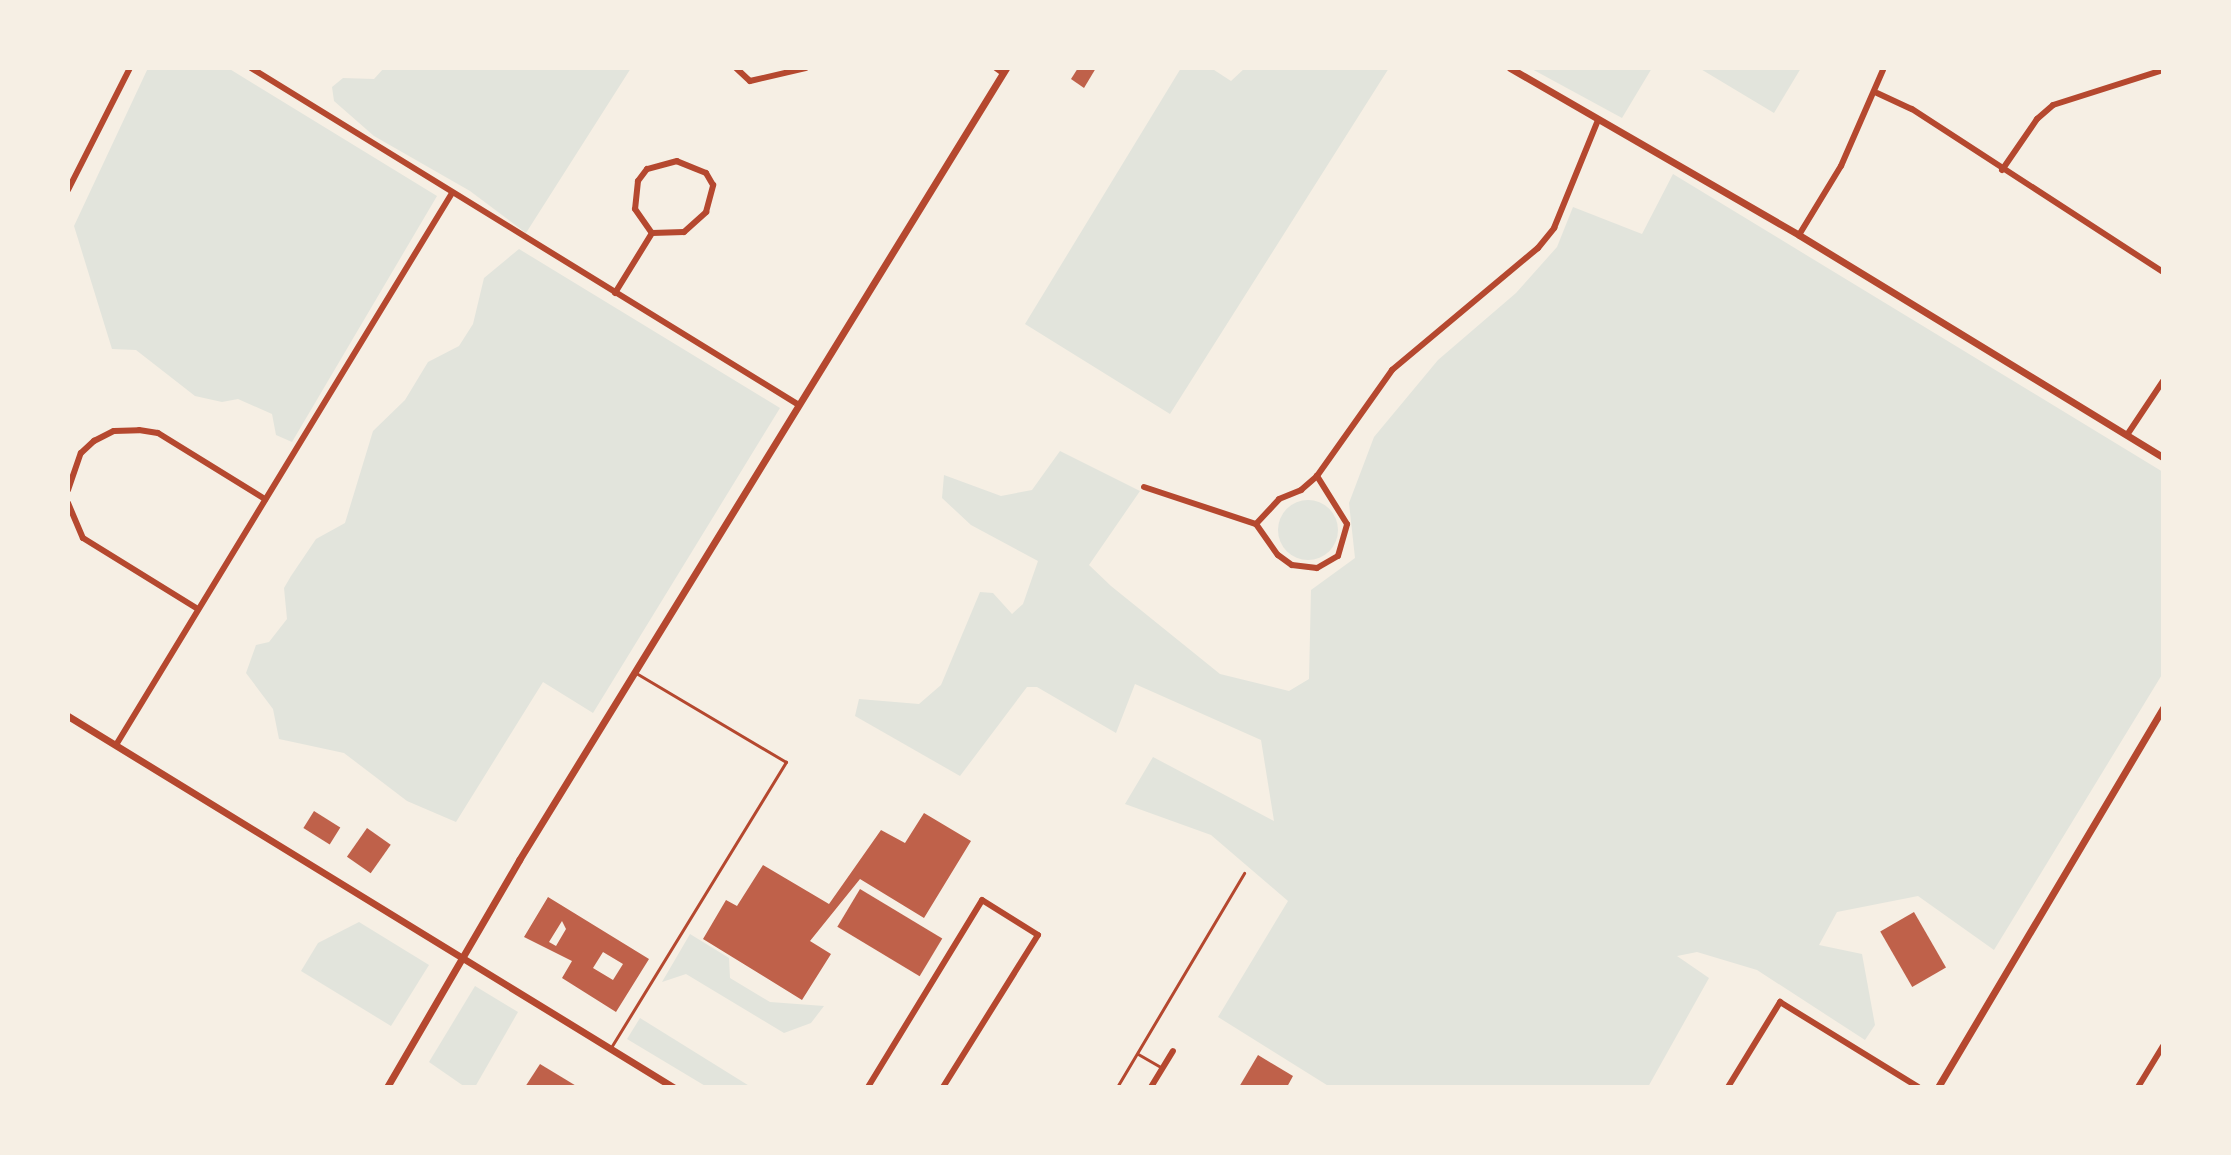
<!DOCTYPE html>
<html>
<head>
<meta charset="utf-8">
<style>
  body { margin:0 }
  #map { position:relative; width:2231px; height:1155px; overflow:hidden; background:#f6efe4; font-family:Figtree,sans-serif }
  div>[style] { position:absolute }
  .green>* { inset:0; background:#e2e4dc }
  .round { border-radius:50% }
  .building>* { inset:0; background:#bf614a; transform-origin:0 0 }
  .service>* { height:3px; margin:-1.5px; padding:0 1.5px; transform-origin:1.5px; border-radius:1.5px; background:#b5482f }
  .minor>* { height:6px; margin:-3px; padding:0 3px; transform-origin:3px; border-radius:3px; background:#b5482f }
  .tertiary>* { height:7px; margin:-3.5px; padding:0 3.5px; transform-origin:3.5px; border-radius:3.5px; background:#b5482f }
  span { translate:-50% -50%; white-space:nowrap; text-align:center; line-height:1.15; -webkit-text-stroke:6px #f6efe4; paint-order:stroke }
  .frame { position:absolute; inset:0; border:70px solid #f6efe4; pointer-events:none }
</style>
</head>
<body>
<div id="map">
  <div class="green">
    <div style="clip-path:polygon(148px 68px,228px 68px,437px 196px,292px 442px,276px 435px,272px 414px,238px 399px,222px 402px,195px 396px,136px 350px,112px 349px,74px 226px)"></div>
    <div style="clip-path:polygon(384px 68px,631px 68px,526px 233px,470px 191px,374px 136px,334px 101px,332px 87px,343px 78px,374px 79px)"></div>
    <div style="clip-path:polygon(1181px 68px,1211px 68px,1231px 81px,1245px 68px,1389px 68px,1170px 414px,1025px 324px)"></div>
    <div style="clip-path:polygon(1530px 68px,1652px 68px,1622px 118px)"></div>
    <div style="clip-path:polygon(1699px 68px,1801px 68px,1774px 113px)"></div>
    <div style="clip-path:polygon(1673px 174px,2163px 472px,2163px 673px,1994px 950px,1918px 896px,1837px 912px,1819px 945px,1862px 954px,1875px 1025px,1865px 1040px,1757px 970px,1697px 952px,1677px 956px,1709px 978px,1648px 1087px,1330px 1087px,1218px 1017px,1288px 901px,1211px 835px,1125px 804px,1153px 757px,1274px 821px,1261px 740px,1135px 684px,1116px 733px,1037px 687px,1027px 687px,960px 776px,855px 716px,859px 699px,919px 704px,941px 685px,980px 592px,993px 593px,1012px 614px,1023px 604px,1038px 561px,971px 525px,942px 498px,944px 475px,1001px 496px,1032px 490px,1060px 451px,1140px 491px,1089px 565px,1111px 586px,1220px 674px,1289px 691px,1309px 679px,1311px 590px,1355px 558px,1349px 503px,1374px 437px,1438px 360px,1516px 293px,1557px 247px,1573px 207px,1642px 234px)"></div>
    <div style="clip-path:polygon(519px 249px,780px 408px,593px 713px,543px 682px,456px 822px,407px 801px,344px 753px,279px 739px,273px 709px,246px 673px,256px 645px,269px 642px,287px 619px,284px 588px,291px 576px,316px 539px,345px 523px,373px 431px,405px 400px,428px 362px,459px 346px,473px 324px,484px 278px)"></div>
    <div class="round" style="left:1278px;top:500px;width:60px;height:60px"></div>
    <div style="clip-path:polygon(359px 922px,429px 965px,391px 1026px,301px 971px,318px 943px)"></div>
    <div style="clip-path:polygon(690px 934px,729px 958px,730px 978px,770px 1002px,824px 1006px,811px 1023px,784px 1033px,686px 974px,662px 982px)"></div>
    <div style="clip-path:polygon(475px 986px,518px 1012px,475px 1087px,465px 1087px,429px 1062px)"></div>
    <div style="clip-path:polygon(640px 1018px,751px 1087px,707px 1087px,627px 1039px)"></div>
  </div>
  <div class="building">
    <div style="clip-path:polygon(1078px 68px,1096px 68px,1084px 88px,1071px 79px)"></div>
    <div style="left:314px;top:811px;width:31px;height:20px;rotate:32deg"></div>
    <div style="clip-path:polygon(924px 813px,971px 841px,924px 918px,860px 879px,810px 941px,831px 954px,802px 1000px,703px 939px,726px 900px,737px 906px,763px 865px,829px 904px,881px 830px,905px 843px)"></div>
    <div style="left:367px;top:828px;width:29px;height:35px;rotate:35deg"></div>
    <div style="left:860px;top:889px;width:96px;height:44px;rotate:31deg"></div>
    <div style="clip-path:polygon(evenodd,548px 897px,649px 959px,616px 1012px,562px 978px,572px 961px,524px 937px,548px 897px,562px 921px,566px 929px,556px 946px,549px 942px,562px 921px,548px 897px,603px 952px,623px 964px,613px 980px,593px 968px,603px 952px)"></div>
    <div style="left:1914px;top:912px;width:64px;height:39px;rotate:60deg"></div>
    <div style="clip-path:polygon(1258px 1055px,1293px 1076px,1287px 1087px,1239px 1087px)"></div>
    <div style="clip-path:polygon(540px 1064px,578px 1087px,525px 1087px)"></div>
  </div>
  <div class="service">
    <div style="left:610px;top:1049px;width:337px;rotate:-58.5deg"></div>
    <div style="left:786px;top:762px;width:174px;rotate:-149.3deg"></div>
    <div style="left:1138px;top:1054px;width:28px;rotate:30deg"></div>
    <div style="left:1117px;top:1087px;width:249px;rotate:-59.3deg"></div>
  </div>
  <div class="minor">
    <div style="left:251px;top:68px;width:643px;rotate:31.59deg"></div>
    <div style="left:736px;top:68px;width:19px;rotate:43deg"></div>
    <div style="left:750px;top:81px;width:57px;rotate:-13.1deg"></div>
    <div style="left:996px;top:68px;width:9px;rotate:36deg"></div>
    <div style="left:1877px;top:93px;width:38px;rotate:25deg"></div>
    <div style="left:1912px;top:109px;width:299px;rotate:33deg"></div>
    <div style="left:2002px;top:170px;width:62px;rotate:-55.5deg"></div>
    <div style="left:2037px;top:119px;width:21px;rotate:-41deg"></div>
    <div style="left:2053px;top:105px;width:115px;rotate:-17.7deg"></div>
    <div style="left:68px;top:190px;width:137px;rotate:-63.1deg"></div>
    <div style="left:1799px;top:235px;width:81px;rotate:-58.7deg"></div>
    <div style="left:1841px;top:166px;width:105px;rotate:-66.4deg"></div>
    <div style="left:615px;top:293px;width:70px;rotate:-58.3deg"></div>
    <div style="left:652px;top:233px;width:32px;rotate:-2deg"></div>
    <div style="left:684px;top:232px;width:30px;rotate:-42deg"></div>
    <div style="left:706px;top:212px;width:28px;rotate:-75deg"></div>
    <div style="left:713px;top:185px;width:14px;rotate:-120deg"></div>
    <div style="left:706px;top:173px;width:31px;rotate:-158deg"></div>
    <div style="left:677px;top:161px;width:31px;rotate:165deg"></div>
    <div style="left:647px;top:169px;width:15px;rotate:127deg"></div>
    <div style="left:638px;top:181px;width:28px;rotate:96deg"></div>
    <div style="left:635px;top:209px;width:29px;rotate:55deg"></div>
    <div style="left:2127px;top:435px;width:65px;rotate:-56.3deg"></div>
    <div style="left:1144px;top:487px;width:118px;rotate:18.3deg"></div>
    <div style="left:1256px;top:524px;width:34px;rotate:-47deg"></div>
    <div style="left:1279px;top:499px;width:24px;rotate:-22deg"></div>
    <div style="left:1301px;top:490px;width:21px;rotate:-41deg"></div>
    <div style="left:1317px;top:476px;width:130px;rotate:-54.7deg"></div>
    <div style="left:1392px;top:370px;width:190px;rotate:-39.9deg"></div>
    <div style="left:1538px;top:248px;width:26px;rotate:-51deg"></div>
    <div style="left:1554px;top:228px;width:117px;rotate:-67.8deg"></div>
    <div style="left:68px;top:490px;width:39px;rotate:-71deg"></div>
    <div style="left:81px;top:453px;width:18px;rotate:-43deg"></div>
    <div style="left:94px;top:441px;width:22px;rotate:-27deg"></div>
    <div style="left:114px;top:431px;width:25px;rotate:-2deg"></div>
    <div style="left:139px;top:430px;width:19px;rotate:9deg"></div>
    <div style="left:158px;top:433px;width:126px;rotate:31.7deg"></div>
    <div style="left:68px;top:503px;width:38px;rotate:67deg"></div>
    <div style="left:83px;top:538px;width:135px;rotate:31.7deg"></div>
    <div style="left:1256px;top:524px;width:38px;rotate:55deg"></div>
    <div style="left:1278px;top:555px;width:17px;rotate:36deg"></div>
    <div style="left:1292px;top:565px;width:25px;rotate:7deg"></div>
    <div style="left:1317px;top:568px;width:24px;rotate:-30deg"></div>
    <div style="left:1338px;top:556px;width:33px;rotate:-74deg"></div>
    <div style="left:1347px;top:524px;width:57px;rotate:-122deg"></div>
    <div style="left:116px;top:745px;width:646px;rotate:-58.67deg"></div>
    <div style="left:868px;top:1087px;width:219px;rotate:-58.6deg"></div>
    <div style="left:982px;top:900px;width:66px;rotate:32deg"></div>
    <div style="left:1038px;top:935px;width:179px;rotate:122deg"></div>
    <div style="left:1151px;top:1087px;width:42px;rotate:-58.6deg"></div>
    <div style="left:1728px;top:1087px;width:100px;rotate:-58.5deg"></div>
    <div style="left:1780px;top:1002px;width:162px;rotate:31.6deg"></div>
    <div style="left:2138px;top:1087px;width:48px;rotate:-58.6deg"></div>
  </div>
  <div class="tertiary">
    <div style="left:1510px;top:68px;width:334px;rotate:30deg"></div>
    <div style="left:1799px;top:235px;width:426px;rotate:31.4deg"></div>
    <div style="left:68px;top:716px;width:710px;rotate:31.52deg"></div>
    <div style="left:387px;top:1087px;width:263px;rotate:-59.8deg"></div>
    <div style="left:519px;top:860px;width:930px;rotate:-58.41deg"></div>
    <div style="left:1938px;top:1087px;width:441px;rotate:-59.3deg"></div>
  </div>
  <div class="frame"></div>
</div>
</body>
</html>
